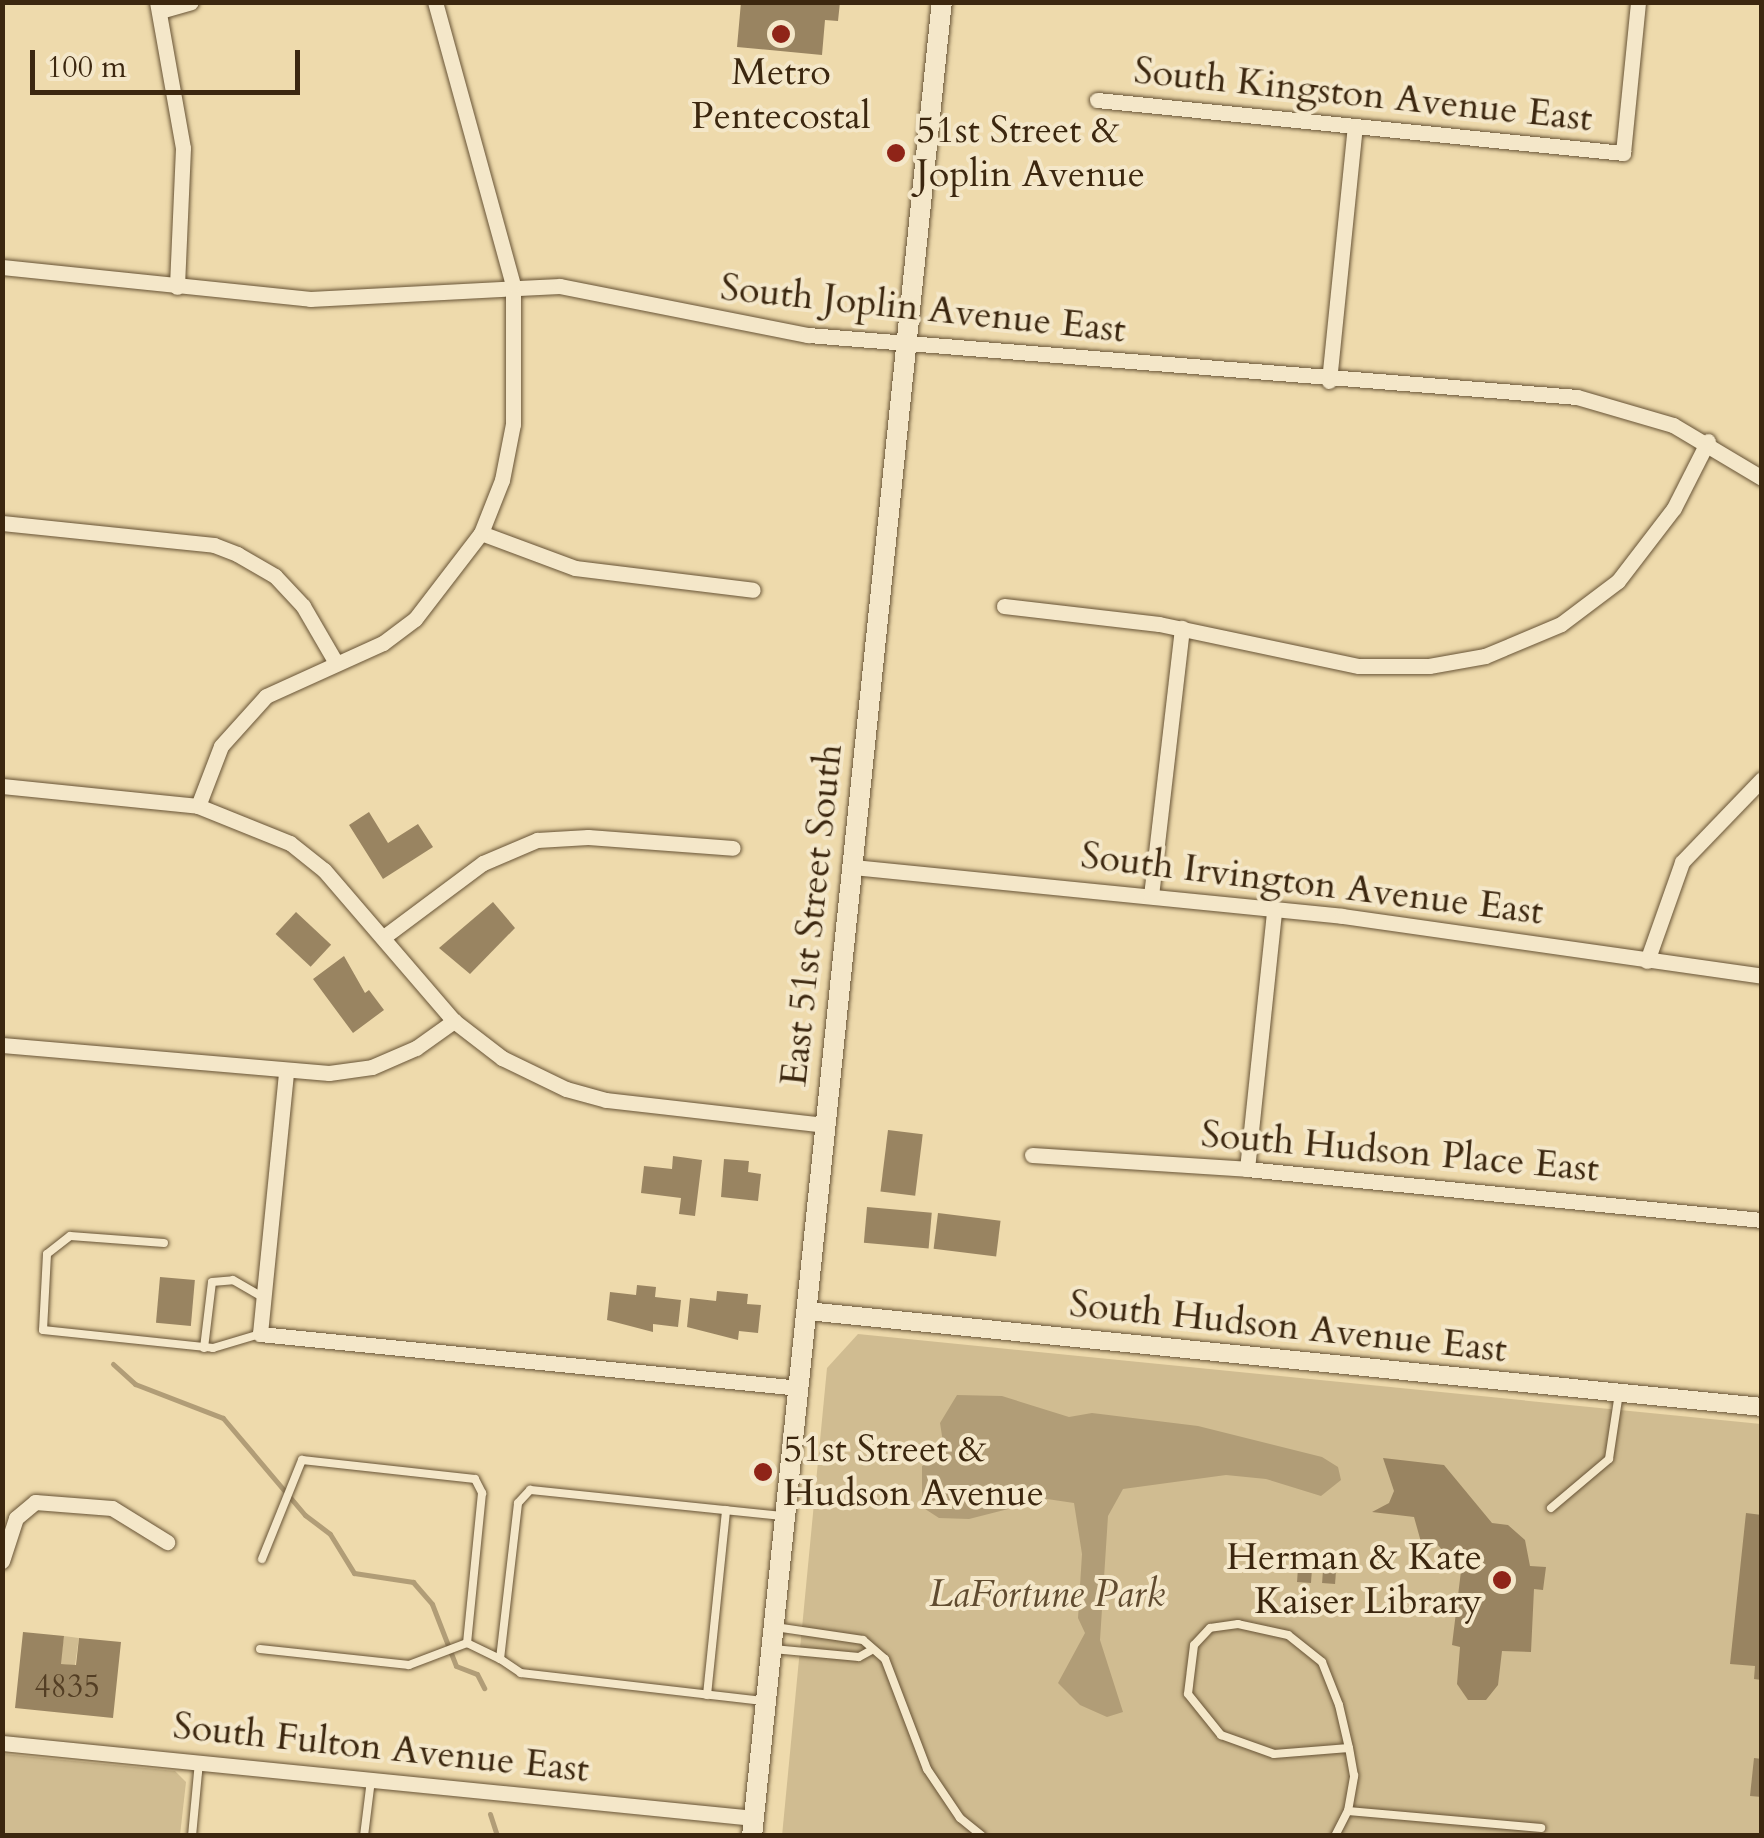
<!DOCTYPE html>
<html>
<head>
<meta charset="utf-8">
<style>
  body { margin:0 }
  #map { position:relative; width:1764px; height:1838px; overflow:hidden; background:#eedaac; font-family:Cardo,serif }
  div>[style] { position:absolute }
  .green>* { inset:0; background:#d0bc91; transform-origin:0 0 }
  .water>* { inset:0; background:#b19d77 }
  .stream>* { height:5px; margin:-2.5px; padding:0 2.5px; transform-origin:2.5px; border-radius:2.5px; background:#b19d77 }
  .building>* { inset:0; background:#998461; transform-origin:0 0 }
  .roads { filter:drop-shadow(0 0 2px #685436) drop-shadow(0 0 2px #685436) }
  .service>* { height:8px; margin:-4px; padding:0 4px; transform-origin:4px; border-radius:4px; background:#f4e7c9 }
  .minor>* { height:15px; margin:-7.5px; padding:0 7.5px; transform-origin:7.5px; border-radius:7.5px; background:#f4e7c9 }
  .tertiary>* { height:18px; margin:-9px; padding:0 9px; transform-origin:9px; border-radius:9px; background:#f4e7c9 }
  .secondary>* { height:20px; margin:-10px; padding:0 10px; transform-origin:10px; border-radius:10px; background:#f4e7c9 }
  .dots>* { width:28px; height:28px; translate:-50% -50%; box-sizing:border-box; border:5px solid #f4e7c9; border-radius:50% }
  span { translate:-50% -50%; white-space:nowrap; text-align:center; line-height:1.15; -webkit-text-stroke:8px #f4e7c9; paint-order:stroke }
  .number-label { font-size:32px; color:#533e24 }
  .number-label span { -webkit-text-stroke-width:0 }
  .poi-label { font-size:38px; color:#3c270f }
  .left { translate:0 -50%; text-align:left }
  .right { translate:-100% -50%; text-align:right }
  .street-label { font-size:38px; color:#3c270f }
  .park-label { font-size:38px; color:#614c30; font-style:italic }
  .frame { position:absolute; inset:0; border:5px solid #3c270f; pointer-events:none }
  .scale { position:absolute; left:30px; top:50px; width:270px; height:45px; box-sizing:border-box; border:5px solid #3c270f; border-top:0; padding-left:12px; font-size:30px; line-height:35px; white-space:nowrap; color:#3c270f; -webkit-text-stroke:8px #f4e7c9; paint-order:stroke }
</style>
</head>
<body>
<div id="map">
  <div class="green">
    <div style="clip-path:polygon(858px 1334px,1761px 1424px,1761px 1835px,782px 1836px,827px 1368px)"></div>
    <div style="left:64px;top:1636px;width:15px;height:28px;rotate:8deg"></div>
    <div style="clip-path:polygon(3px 1754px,175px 1771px,186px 1782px,180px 1835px,3px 1835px)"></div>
  </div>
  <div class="water">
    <div style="clip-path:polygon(957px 1395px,1002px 1396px,1069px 1417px,1092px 1413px,1198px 1426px,1322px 1457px,1338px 1467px,1341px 1480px,1321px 1496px,1266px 1479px,1226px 1475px,1123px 1489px,1108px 1516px,1100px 1640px,1123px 1712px,1107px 1717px,1080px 1705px,1058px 1683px,1085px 1633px,1078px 1618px,1082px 1554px,1074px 1503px,1047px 1499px,969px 1519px,939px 1518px,922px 1507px,922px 1466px,945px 1455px,940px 1423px)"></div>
  </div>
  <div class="stream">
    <div style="left:113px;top:1364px;width:30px;rotate:42deg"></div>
    <div style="left:135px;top:1384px;width:94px;rotate:21.1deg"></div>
    <div style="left:223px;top:1418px;width:127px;rotate:49.8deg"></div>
    <div style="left:305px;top:1515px;width:31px;rotate:37deg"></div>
    <div style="left:330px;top:1534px;width:46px;rotate:58.4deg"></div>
    <div style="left:354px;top:1573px;width:60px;rotate:8.7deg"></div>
    <div style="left:413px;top:1582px;width:29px;rotate:49deg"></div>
    <div style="left:432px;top:1604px;width:66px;rotate:68.8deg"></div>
    <div style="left:456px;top:1666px;width:22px;rotate:21deg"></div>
    <div style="left:477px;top:1674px;width:16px;rotate:63deg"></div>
    <div style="left:490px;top:1814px;width:23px;rotate:72deg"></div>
  </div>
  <div class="building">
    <div style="clip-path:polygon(741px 2px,840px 2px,838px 21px,825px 20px,822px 55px,737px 47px)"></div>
    <div style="clip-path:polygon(369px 812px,388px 843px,418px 824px,433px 847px,383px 879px,349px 825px)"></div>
    <div style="clip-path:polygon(493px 902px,515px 928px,470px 974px,439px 948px)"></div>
    <div style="left:296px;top:912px;width:48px;height:30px;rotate:43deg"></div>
    <div style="clip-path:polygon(344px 956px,365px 993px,369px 990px,384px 1010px,353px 1033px,313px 979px)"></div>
    <div style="left:888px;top:1130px;width:35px;height:62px;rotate:7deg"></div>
    <div style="clip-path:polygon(673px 1156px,702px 1160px,695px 1216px,679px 1214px,681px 1198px,641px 1193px,644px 1166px,672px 1169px)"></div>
    <div style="clip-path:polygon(724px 1159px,749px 1161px,748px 1172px,761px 1174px,758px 1201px,721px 1197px)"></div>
    <div style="left:867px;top:1207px;width:65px;height:36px;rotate:5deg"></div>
    <div style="left:938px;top:1213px;width:63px;height:36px;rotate:7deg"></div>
    <div style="left:160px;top:1277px;width:35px;height:46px;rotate:5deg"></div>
    <div style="clip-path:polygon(637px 1285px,656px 1287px,655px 1297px,681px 1300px,678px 1327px,653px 1324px,653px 1332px,607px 1320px,610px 1292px,636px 1295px)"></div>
    <div style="clip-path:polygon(717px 1291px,748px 1294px,747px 1304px,761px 1305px,758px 1333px,739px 1331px,738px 1340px,687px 1327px,690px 1298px,716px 1301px)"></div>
    <div style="clip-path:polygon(1383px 1458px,1444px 1465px,1492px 1523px,1508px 1525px,1525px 1540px,1530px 1566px,1546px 1567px,1543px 1590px,1534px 1589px,1531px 1652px,1502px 1651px,1498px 1685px,1486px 1700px,1468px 1700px,1457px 1684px,1460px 1647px,1452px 1645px,1461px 1571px,1436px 1543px,1421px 1542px,1414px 1517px,1372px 1512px,1389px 1503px,1394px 1491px)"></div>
    <div style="clip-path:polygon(1746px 1513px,1762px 1515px,1762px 1680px,1754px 1679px,1755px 1666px,1730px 1664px)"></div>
    <div style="left:1298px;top:1568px;width:14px;height:14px;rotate:4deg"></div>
    <div style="left:1323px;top:1570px;width:13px;height:13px;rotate:4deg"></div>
    <div style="clip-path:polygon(23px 1632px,64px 1636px,61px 1664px,76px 1665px,79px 1638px,121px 1642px,113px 1718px,15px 1708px)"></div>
    <div style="clip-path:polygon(1754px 1758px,1762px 1759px,1762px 1797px,1750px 1796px)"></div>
  </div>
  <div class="roads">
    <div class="service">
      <div style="left:164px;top:1243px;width:94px;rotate:-175.7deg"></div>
      <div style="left:70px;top:1236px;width:29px;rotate:142deg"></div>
      <div style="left:47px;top:1254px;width:76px;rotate:93deg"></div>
      <div style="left:43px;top:1330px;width:171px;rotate:6deg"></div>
      <div style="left:213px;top:1348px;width:49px;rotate:-16.6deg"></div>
      <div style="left:204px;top:1348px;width:66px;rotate:-83.1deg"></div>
      <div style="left:212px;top:1282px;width:21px;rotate:-5deg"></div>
      <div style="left:233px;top:1280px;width:36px;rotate:30deg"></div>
      <div style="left:1551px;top:1508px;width:76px;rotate:-40.2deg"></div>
      <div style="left:1609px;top:1459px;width:67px;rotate:-81.4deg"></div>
      <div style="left:262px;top:1559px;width:107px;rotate:-68deg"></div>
      <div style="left:302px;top:1460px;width:174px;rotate:6.3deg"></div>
      <div style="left:475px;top:1479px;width:16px;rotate:63deg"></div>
      <div style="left:482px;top:1493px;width:151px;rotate:95.7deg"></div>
      <div style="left:467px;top:1643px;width:37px;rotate:26deg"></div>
      <div style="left:775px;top:1627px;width:89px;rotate:8.4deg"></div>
      <div style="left:863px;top:1640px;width:29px;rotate:41deg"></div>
      <div style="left:885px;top:1659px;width:118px;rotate:69.1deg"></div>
      <div style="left:927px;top:1769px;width:59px;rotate:56deg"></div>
      <div style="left:960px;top:1818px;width:28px;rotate:39deg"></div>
      <div style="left:260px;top:1649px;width:150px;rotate:6.1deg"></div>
      <div style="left:409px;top:1665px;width:62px;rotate:-20.8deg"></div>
      <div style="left:773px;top:1649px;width:86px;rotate:5.3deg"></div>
      <div style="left:859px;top:1657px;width:13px;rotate:-29deg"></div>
      <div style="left:707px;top:1695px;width:186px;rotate:-84.1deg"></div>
      <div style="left:763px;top:1701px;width:244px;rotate:-173.4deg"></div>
      <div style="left:521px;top:1673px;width:25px;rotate:-146deg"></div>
      <div style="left:500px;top:1659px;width:157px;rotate:-83.4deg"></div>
      <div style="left:518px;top:1503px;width:18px;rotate:-47deg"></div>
      <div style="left:530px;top:1490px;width:252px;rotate:5.9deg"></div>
      <div style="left:1348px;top:1811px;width:194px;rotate:5deg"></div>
      <div style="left:192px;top:1836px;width:74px;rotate:-84.6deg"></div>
      <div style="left:364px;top:1836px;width:56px;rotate:-82.9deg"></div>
      <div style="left:1335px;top:1836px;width:28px;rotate:-63deg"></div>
      <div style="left:1348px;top:1811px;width:36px;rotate:-80deg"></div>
      <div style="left:1354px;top:1776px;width:28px;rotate:-100deg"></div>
      <div style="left:1349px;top:1748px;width:44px;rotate:-103.1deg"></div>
      <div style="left:1339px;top:1705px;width:46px;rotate:-111.6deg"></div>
      <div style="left:1322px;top:1662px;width:43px;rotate:-141.5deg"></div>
      <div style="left:1288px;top:1635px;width:51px;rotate:-167.6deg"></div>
      <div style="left:1238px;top:1624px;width:28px;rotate:172deg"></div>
      <div style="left:1210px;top:1628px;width:23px;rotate:133deg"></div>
      <div style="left:1194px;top:1645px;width:49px;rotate:97deg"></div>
      <div style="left:1188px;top:1694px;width:53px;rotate:51.2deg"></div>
      <div style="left:1221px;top:1735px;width:56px;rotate:19.7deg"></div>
      <div style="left:1274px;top:1754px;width:75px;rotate:-4.6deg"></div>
    </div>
    <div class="minor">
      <div style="left:157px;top:2px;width:148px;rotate:79.9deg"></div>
      <div style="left:183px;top:148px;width:139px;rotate:92.5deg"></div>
      <div style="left:160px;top:11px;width:32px;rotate:-16deg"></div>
      <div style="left:1097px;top:100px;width:529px;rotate:5.75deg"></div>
      <div style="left:1623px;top:153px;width:152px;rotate:-84.3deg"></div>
      <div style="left:2px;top:267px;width:310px;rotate:5.9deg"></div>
      <div style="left:310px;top:299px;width:250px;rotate:-3deg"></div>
      <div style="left:560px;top:286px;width:253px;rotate:11.2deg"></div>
      <div style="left:808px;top:335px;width:771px;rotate:4.61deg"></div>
      <div style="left:1577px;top:397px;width:100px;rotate:16.3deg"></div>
      <div style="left:1673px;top:425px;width:104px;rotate:30.8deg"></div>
      <div style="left:1329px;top:381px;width:255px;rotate:-84.2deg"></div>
      <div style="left:2px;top:523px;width:213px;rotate:5.9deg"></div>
      <div style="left:214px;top:545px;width:25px;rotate:21deg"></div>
      <div style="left:237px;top:554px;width:44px;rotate:30.1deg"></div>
      <div style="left:275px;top:576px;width:41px;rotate:47deg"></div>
      <div style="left:303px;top:606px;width:66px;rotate:59.9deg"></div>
      <div style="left:481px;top:533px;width:100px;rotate:20.4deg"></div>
      <div style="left:575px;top:568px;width:179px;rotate:7deg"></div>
      <div style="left:1004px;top:606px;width:156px;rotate:6.6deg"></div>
      <div style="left:1159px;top:624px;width:204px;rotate:11.9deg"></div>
      <div style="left:1359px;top:666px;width:70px"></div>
      <div style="left:1429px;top:666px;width:57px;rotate:-10.1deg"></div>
      <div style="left:1485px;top:656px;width:82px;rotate:-22.8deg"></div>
      <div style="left:1561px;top:624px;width:71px;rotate:-37deg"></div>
      <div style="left:1618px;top:581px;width:92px;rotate:-52.5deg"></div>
      <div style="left:1674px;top:508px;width:75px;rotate:-63.1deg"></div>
      <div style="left:2px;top:786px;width:197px;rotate:5.8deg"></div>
      <div style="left:198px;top:806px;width:99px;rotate:21.9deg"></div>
      <div style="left:290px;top:843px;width:43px;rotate:38.5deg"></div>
      <div style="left:324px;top:870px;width:199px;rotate:49.3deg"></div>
      <div style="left:454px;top:1021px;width:61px;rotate:37.6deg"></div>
      <div style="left:502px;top:1058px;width:71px;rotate:25.8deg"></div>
      <div style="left:566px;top:1089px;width:41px;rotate:15.4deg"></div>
      <div style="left:606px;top:1100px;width:221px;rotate:6.5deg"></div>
      <div style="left:198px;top:806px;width:64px;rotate:-69deg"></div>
      <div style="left:221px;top:746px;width:67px;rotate:-48deg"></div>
      <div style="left:266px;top:696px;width:128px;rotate:-24.4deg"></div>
      <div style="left:383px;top:643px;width:40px;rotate:-37deg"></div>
      <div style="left:415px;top:619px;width:108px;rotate:-52.5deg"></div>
      <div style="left:481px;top:533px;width:57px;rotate:-68.4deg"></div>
      <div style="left:502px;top:480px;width:57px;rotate:-78.9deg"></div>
      <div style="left:513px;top:424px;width:139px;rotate:-90deg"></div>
      <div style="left:513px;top:285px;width:294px;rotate:-105.4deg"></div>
      <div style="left:853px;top:867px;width:491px;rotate:5.7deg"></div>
      <div style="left:1342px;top:916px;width:424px;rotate:8.1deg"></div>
      <div style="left:1151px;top:896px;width:270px;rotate:-83.4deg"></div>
      <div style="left:385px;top:936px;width:122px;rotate:-36.7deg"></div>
      <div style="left:483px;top:863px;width:59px;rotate:-23.1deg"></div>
      <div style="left:537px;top:840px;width:51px;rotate:-3.4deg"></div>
      <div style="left:588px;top:837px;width:145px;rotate:4.3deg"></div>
      <div style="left:1647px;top:961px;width:105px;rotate:-70.5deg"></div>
      <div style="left:1682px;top:862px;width:115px;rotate:-46.1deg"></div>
      <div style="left:2px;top:1045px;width:328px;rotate:4.9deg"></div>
      <div style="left:329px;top:1073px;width:43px;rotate:-7.9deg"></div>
      <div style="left:372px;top:1067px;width:48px;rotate:-23.4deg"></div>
      <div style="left:416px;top:1048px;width:47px;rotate:-35.4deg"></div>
      <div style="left:286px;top:1073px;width:262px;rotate:95.7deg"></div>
      <div style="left:260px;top:1334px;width:543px;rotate:5.71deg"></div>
      <div style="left:1032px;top:1155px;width:215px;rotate:3.7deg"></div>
      <div style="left:1247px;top:1169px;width:518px;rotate:5.66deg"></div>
      <div style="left:1247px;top:1169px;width:260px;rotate:-84deg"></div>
      <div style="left:2px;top:1561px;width:45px;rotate:-72deg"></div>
      <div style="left:16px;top:1518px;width:25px;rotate:-40deg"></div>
      <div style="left:35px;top:1502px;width:77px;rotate:4.5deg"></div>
      <div style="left:112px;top:1508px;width:65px;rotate:31.7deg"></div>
      <div style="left:2px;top:1743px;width:756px;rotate:5.7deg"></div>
    </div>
    <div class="tertiary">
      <div style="left:807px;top:1311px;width:960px;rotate:5.74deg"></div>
    </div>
    <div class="secondary">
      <div style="left:752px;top:1836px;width:1844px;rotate:-84.09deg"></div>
    </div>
  </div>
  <div class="dots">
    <div style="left:781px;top:34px;background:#8f2418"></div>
    <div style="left:896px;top:153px;background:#8f2418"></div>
    <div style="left:763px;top:1472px;background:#8f2418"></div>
    <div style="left:1502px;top:1580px;background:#8f2418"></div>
  </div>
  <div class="number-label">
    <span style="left:67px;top:1687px">4835</span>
  </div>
  <div class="poi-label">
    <span style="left:781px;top:95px">Metro<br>Pentecostal</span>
    <span class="left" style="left:916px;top:153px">51st Street &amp;<br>Joplin Avenue</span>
    <span class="left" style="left:783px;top:1472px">51st Street &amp;<br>Hudson Avenue</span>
    <span class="right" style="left:1482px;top:1580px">Herman &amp; Kate<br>Kaiser Library</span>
  </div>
  <div class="street-label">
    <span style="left:1363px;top:95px;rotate:6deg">South Kingston Avenue East</span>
    <span style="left:923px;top:309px;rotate:6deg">South Joplin Avenue East</span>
    <span style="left:1312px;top:884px;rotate:7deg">South Irvington Avenue East</span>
    <span style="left:812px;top:915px;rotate:-84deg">East 51st Street South</span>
    <span style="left:1400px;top:1152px;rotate:5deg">South Hudson Place East</span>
    <span style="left:1288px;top:1327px;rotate:6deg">South Hudson Avenue East</span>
    <span style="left:381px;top:1748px;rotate:6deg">South Fulton Avenue East</span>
  </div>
  <div class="park-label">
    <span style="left:1047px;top:1595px">LaFortune Park</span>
  </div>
  <div class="frame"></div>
  <div class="scale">100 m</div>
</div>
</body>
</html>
